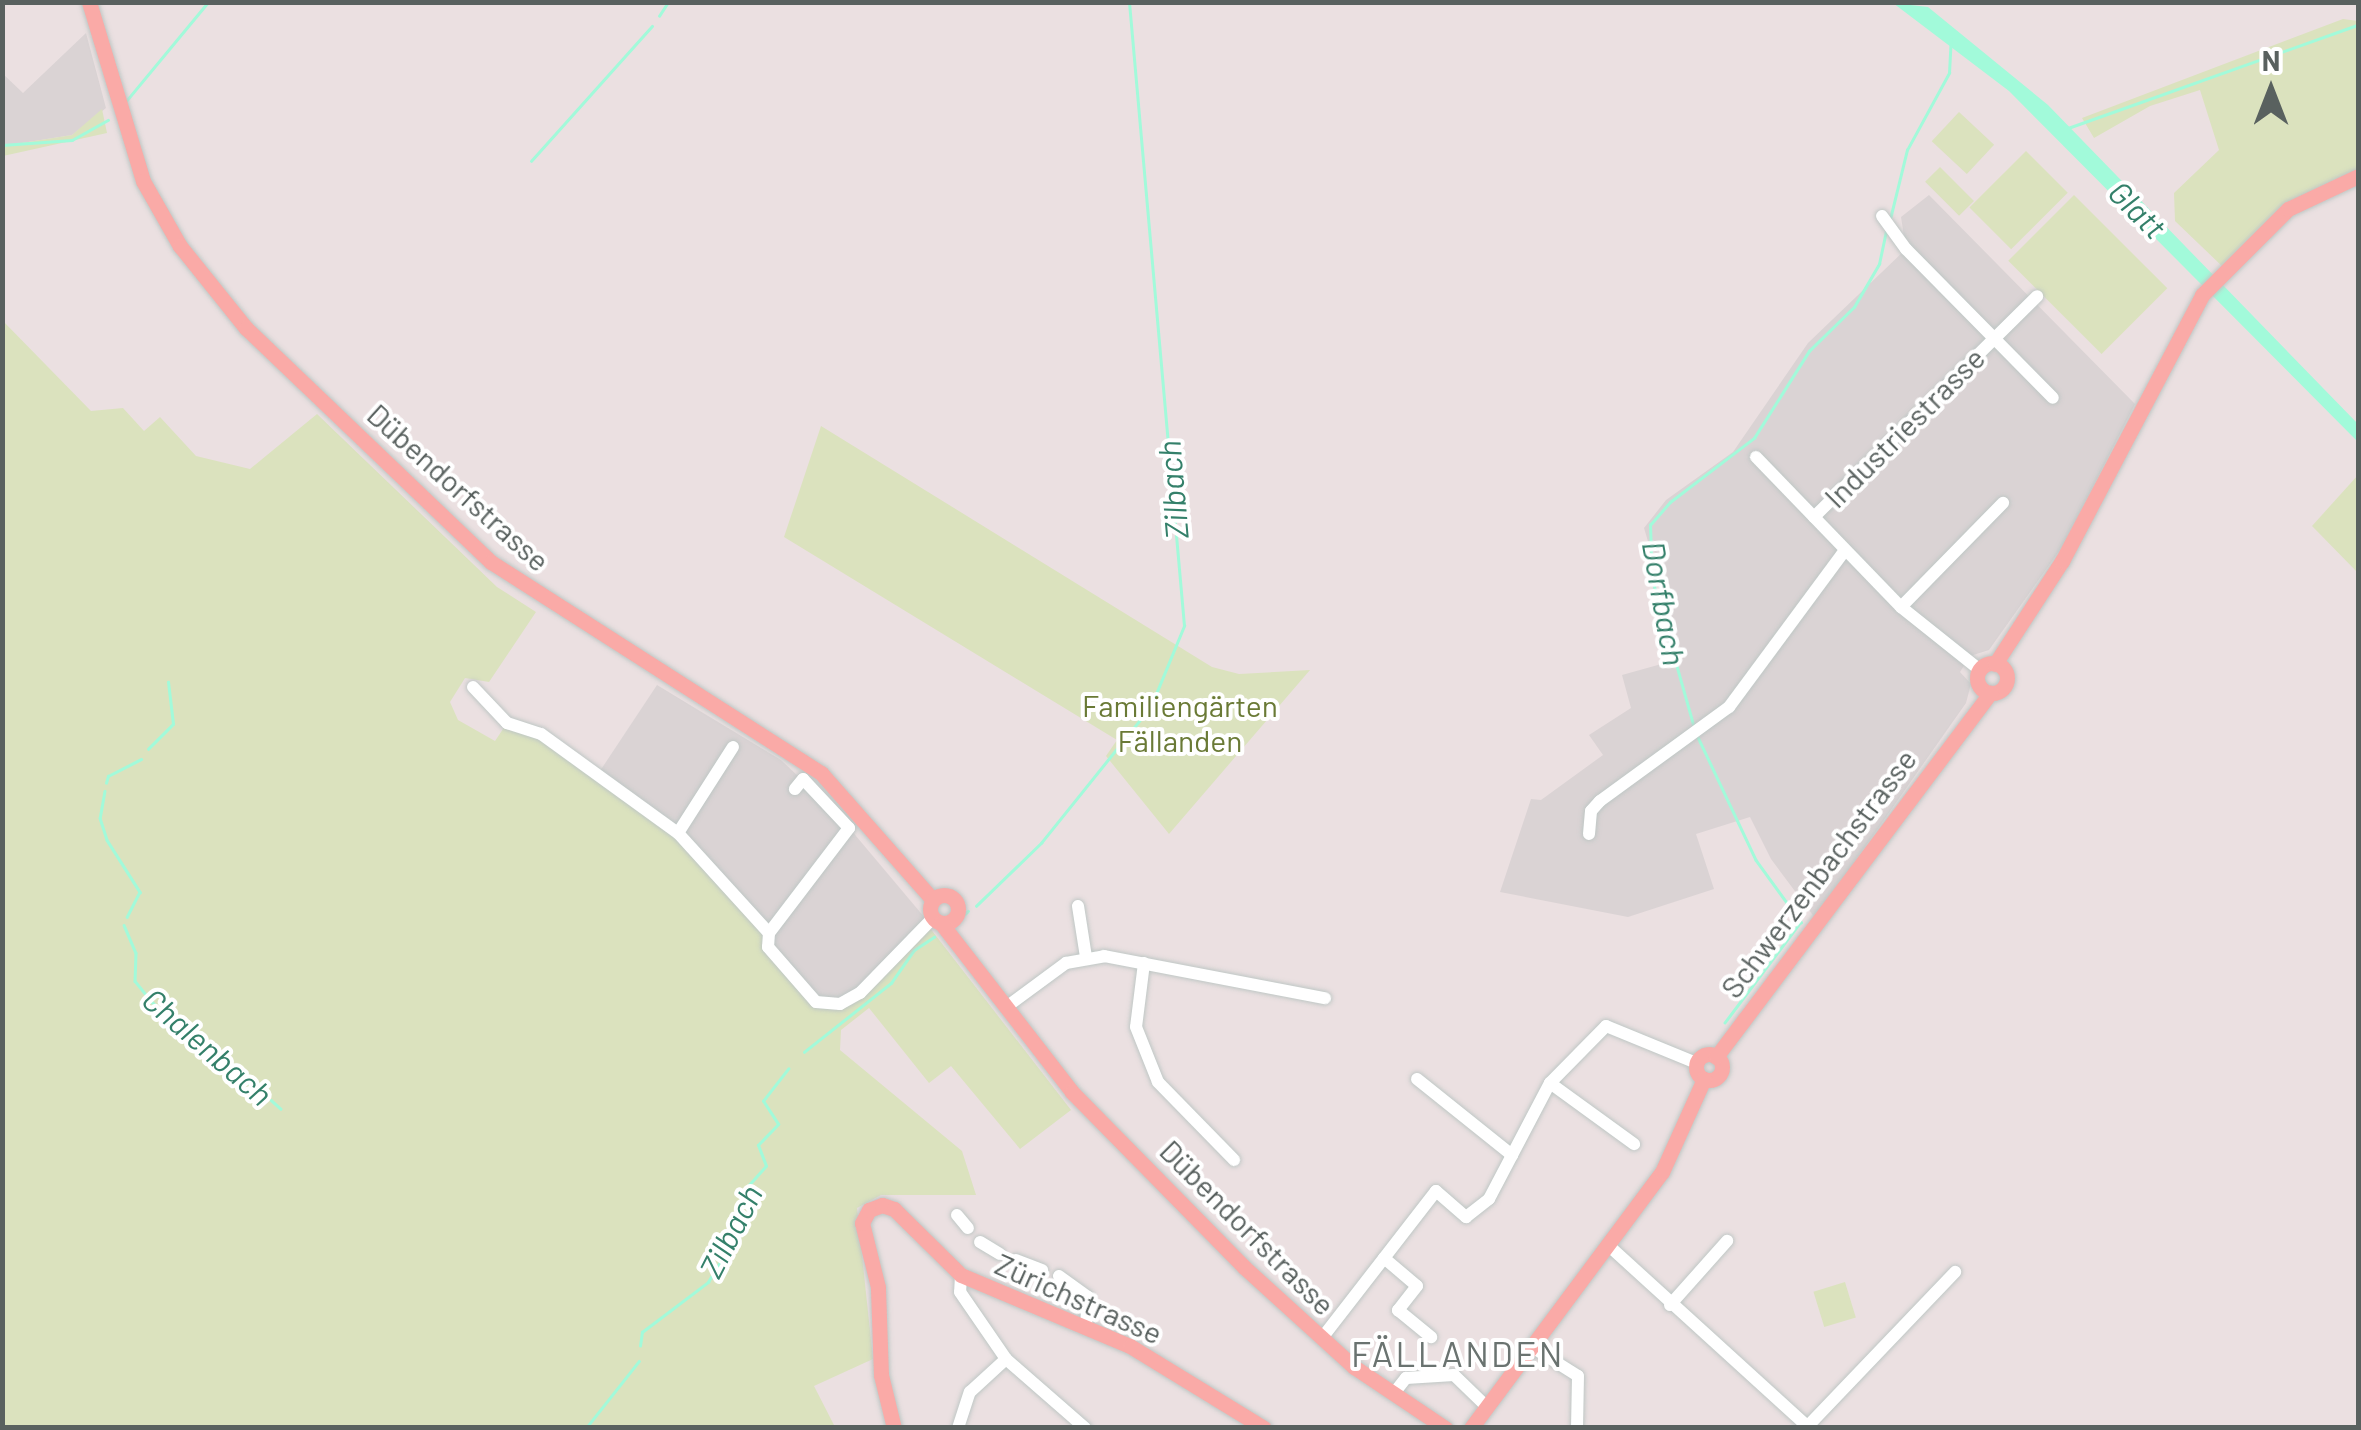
<!DOCTYPE html>
<html>
<head>
<meta charset="utf-8">
<style>
  body { margin:0 }
  #map { position:relative; width:2361px; height:1430px; overflow:hidden; background:#ebe0e1; font-family:Barlow,sans-serif }
  div>[style] { position:absolute }
  .industrial>* { inset:0; background:#dad3d4 }
  .green>* { inset:0; background:#dbe2be; transform-origin:0 0 }
  .water>* { inset:0; background:#a2fada }
  .stream>* { height:2.5px; margin:-1.25px; padding:0 1.25px; transform-origin:1.25px; border-radius:1.25px; background:#a2fada }
  .roads { filter:drop-shadow(0 0 2px #bfc7c5) drop-shadow(0 0 2px #bfc7c5) }
  .minor>* { height:12px; margin:-6px; padding:0 6px; transform-origin:6px; border-radius:6px; background:#fff }
  .major>* { height:15px; margin:-7.5px; padding:0 7.5px; transform-origin:7.5px; border-radius:7.5px; background:#faaaa7 }
  .major>.ring { margin:-7.5px; padding:0; box-sizing:content-box; background:none; border:15px solid #faaaa7; border-radius:50% }
  span { translate:-50% -50%; white-space:nowrap; text-align:center; line-height:1.15; -webkit-text-stroke:8px #fff; paint-order:stroke }
  .street-label { font-size:30px; color:#59615f }
  .park-label { font-size:30px; color:#6a7a36 }
  .water-label { font-size:32px; color:#34806a; font-style:italic }
  .quarter-label { font-size:35px; color:#6a7370; letter-spacing:2.5px }
  .frame { position:absolute; inset:0; border:5px solid #59615f; pointer-events:none }
  .north { position:absolute; left:2221px; top:40px; width:100px; height:100px; -webkit-text-stroke:8px #fff; paint-order:stroke; rotate:0deg; font-size:28px; font-weight:700; line-height:40px; text-align:center; color:#59615f }
  .north::after { content:''; display:block; margin:auto; width:35px; height:45px; background:#59615f; clip-path:polygon(50% 0,100% 100%,50% 72%,0 100%) }
</style>
</head>
<body>
<div id="map">
  <div class="industrial">
    <div style="clip-path:polygon(86px 33px,106px 108px,72px 135px,3px 146px,2px 73px,23px 93px)"></div>
    <div style="clip-path:polygon(1929px 195px,2135px 404px,2064px 544px,1989px 650px,1970px 656px,1960px 672px,1971px 684px,1966px 703px,1815px 918px,1771px 859px,1750px 817px,1696px 834px,1714px 889px,1628px 917px,1500px 892px,1531px 799px,1541px 800px,1603px 755px,1589px 735px,1631px 708px,1622px 675px,1683px 658px,1644px 528px,1666px 500px,1733px 452px,1808px 343px,1906px 249px,1901px 217px)"></div>
    <div style="clip-path:polygon(657px 685px,781px 760px,835px 811px,925px 918px,847px 1002px,816px 1002px,598px 774px)"></div>
  </div>
  <div class="green">
    <div style="clip-path:polygon(2343px 19px,2358px 21px,2358px 176px,2317px 192px,2224px 268px,2175px 221px,2174px 193px,2219px 150px,2200px 90px,2150px 106px,2094px 138px,2082px 118px)"></div>
    <div style="clip-path:polygon(102px 109px,107px 133px,3px 156px,3px 146px,72px 135px)"></div>
    <div style="left:1959px;top:112px;width:48px;height:40px;rotate:43deg"></div>
    <div style="left:2026px;top:151px;width:59px;height:80px;rotate:45deg"></div>
    <div style="left:1940px;top:167px;width:48px;height:21px;rotate:45deg"></div>
    <div style="left:2074px;top:195px;width:132px;height:93px;rotate:45deg"></div>
    <div style="clip-path:polygon(2px 320px,91px 411px,123px 408px,144px 431px,160px 417px,196px 456px,250px 469px,317px 414px,497px 587px,536px 612px,489px 682px,465px 678px,450px 702px,458px 720px,495px 741px,507px 723px,541px 734px,678px 833px,731px 887px,804px 993px,840px 1004px,926px 923px,1071px 1110px,1020px 1149px,951px 1066px,929px 1083px,869px 1008px,841px 1030px,840px 1050px,962px 1151px,976px 1195px,881px 1195px,857px 1208px,873px 1359px,814px 1386px,835px 1427px,3px 1427px)"></div>
    <div style="clip-path:polygon(821px 426px,1212px 667px,1239px 674px,1310px 670px,1169px 834px,1106px 756px,1117px 740px,784px 537px)"></div>
    <div style="clip-path:polygon(2358px 475px,2358px 573px,2312px 526px)"></div>
    <div style="left:1845px;top:1282px;width:37px;height:33px;rotate:73deg"></div>
  </div>
  <div class="water">
    <div style="clip-path:polygon(1893px 3px,1928px 7px,2048px 105px,2358px 424px,2358px 442px,2009px 91px)"></div>
  </div>
  <div class="stream">
    <div style="left:659px;top:16px;width:17px;rotate:-57deg"></div>
    <div style="left:127px;top:100px;width:127px;rotate:-50.4deg"></div>
    <div style="left:2068px;top:128px;width:308px;rotate:-19.6deg"></div>
    <div style="left:2px;top:145px;width:70px;rotate:-4.1deg"></div>
    <div style="left:72px;top:140px;width:41px;rotate:-29.1deg"></div>
    <div style="left:531px;top:161px;width:181px;rotate:-48.1deg"></div>
    <div style="left:1890px;top:219px;width:71px;rotate:-76.2deg"></div>
    <div style="left:1907px;top:150px;width:88px;rotate:-61.4deg"></div>
    <div style="left:1949px;top:73px;width:33px;rotate:-87deg"></div>
    <div style="left:1694px;top:728px;width:154px;rotate:-105.8deg"></div>
    <div style="left:1652px;top:580px;width:55px;rotate:-92.1deg"></div>
    <div style="left:1650px;top:525px;width:30px;rotate:-49deg"></div>
    <div style="left:1670px;top:502px;width:106px;rotate:-37.3deg"></div>
    <div style="left:1754px;top:438px;width:103px;rotate:-57.7deg"></div>
    <div style="left:1809px;top:351px;width:63px;rotate:-44.4deg"></div>
    <div style="left:1854px;top:307px;width:50px;rotate:-59.8deg"></div>
    <div style="left:1879px;top:264px;width:34px;rotate:-78deg"></div>
    <div style="left:1697px;top:735px;width:138px;rotate:64.7deg"></div>
    <div style="left:1756px;top:860px;width:77px;rotate:54deg"></div>
    <div style="left:1801px;top:922px;width:126px;rotate:127deg"></div>
    <div style="left:148px;top:749px;width:35px;rotate:-45deg"></div>
    <div style="left:173px;top:724px;width:42px;rotate:-96.8deg"></div>
    <div style="left:106px;top:783px;width:7px;rotate:-74deg"></div>
    <div style="left:108px;top:776px;width:37px;rotate:-27deg"></div>
    <div style="left:105px;top:791px;width:27px;rotate:100deg"></div>
    <div style="left:100px;top:818px;width:23px;rotate:72deg"></div>
    <div style="left:107px;top:840px;width:62px;rotate:57.6deg"></div>
    <div style="left:140px;top:892px;width:28px;rotate:117deg"></div>
    <div style="left:976px;top:906px;width:91px;rotate:-44.1deg"></div>
    <div style="left:1041px;top:843px;width:176px;rotate:-51.2deg"></div>
    <div style="left:1151px;top:706px;width:87px;rotate:-67.6deg"></div>
    <div style="left:1184px;top:626px;width:626px;rotate:-95.04deg"></div>
    <div style="left:965px;top:914px;width:4px;rotate:-45deg"></div>
    <div style="left:124px;top:925px;width:30px;rotate:67deg"></div>
    <div style="left:136px;top:953px;width:28px;rotate:92deg"></div>
    <div style="left:135px;top:981px;width:27px;rotate:51deg"></div>
    <div style="left:152px;top:1002px;width:136px;rotate:39.9deg"></div>
    <div style="left:804px;top:1052px;width:111px;rotate:-38.4deg"></div>
    <div style="left:891px;top:983px;width:40px;rotate:-55.1deg"></div>
    <div style="left:914px;top:950px;width:24px;rotate:-33deg"></div>
    <div style="left:271px;top:1100px;width:13px;rotate:42deg"></div>
    <div style="left:640px;top:1346px;width:14px;rotate:-82deg"></div>
    <div style="left:642px;top:1332px;width:83px;rotate:-37.1deg"></div>
    <div style="left:708px;top:1282px;width:26px;rotate:-59deg"></div>
    <div style="left:721px;top:1260px;width:77px;rotate:-70.4deg"></div>
    <div style="left:747px;top:1187px;width:28px;rotate:-48deg"></div>
    <div style="left:766px;top:1166px;width:22px;rotate:-111deg"></div>
    <div style="left:758px;top:1145px;width:29px;rotate:-46deg"></div>
    <div style="left:778px;top:1124px;width:27px;rotate:-123deg"></div>
    <div style="left:763px;top:1101px;width:41px;rotate:-52deg"></div>
    <div style="left:586px;top:1428px;width:85px;rotate:-51.7deg"></div>
  </div>
  <div class="roads">
    <div class="minor">
      <div style="left:1882px;top:216px;width:41px;rotate:54deg"></div>
      <div style="left:1906px;top:249px;width:209px;rotate:45.4deg"></div>
      <div style="left:1756px;top:457px;width:209px;rotate:46deg"></div>
      <div style="left:1901px;top:607px;width:101px;rotate:38.6deg"></div>
      <div style="left:1814px;top:517px;width:314px;rotate:-44.7deg"></div>
      <div style="left:1901px;top:607px;width:146px;rotate:-45.6deg"></div>
      <div style="left:473px;top:687px;width:50px;rotate:46.6deg"></div>
      <div style="left:507px;top:723px;width:36px;rotate:18deg"></div>
      <div style="left:541px;top:734px;width:169px;rotate:35.9deg"></div>
      <div style="left:678px;top:833px;width:135px;rotate:47.7deg"></div>
      <div style="left:769px;top:933px;width:14px;rotate:94deg"></div>
      <div style="left:768px;top:947px;width:73px;rotate:48.9deg"></div>
      <div style="left:816px;top:1002px;width:24px;rotate:5deg"></div>
      <div style="left:840px;top:1004px;width:23px;rotate:-29deg"></div>
      <div style="left:860px;top:993px;width:105px;rotate:-45.8deg"></div>
      <div style="left:678px;top:833px;width:102px;rotate:-57.4deg"></div>
      <div style="left:1589px;top:834px;width:23px;rotate:-85deg"></div>
      <div style="left:1591px;top:811px;width:13px;rotate:-48deg"></div>
      <div style="left:1600px;top:801px;width:160px;rotate:-36.1deg"></div>
      <div style="left:1729px;top:707px;width:195px;rotate:-53.5deg"></div>
      <div style="left:1078px;top:906px;width:52px;rotate:81.1deg"></div>
      <div style="left:769px;top:933px;width:132px;rotate:-52.7deg"></div>
      <div style="left:849px;top:828px;width:67px;rotate:-133.2deg"></div>
      <div style="left:803px;top:779px;width:13px;rotate:129deg"></div>
      <div style="left:1144px;top:963px;width:64px;rotate:97.1deg"></div>
      <div style="left:1136px;top:1027px;width:59px;rotate:68.2deg"></div>
      <div style="left:1158px;top:1082px;width:109px;rotate:45.7deg"></div>
      <div style="left:1009px;top:1005px;width:71px;rotate:-36.4deg"></div>
      <div style="left:1066px;top:963px;width:39px;rotate:-10deg"></div>
      <div style="left:1104px;top:956px;width:225px;rotate:10.8deg"></div>
      <div style="left:1417px;top:1079px;width:122px;rotate:38.7deg"></div>
      <div style="left:1550px;top:1083px;width:104px;rotate:36deg"></div>
      <div style="left:957px;top:1215px;width:17px;rotate:50deg"></div>
      <div style="left:980px;top:1242px;width:23px;rotate:31deg"></div>
      <div style="left:1608px;top:1245px;width:269px;rotate:42.3deg"></div>
      <div style="left:1384px;top:1258px;width:43px;rotate:40.3deg"></div>
      <div style="left:1417px;top:1286px;width:31px;rotate:128deg"></div>
      <div style="left:1398px;top:1310px;width:43px;rotate:39.3deg"></div>
      <div style="left:1016px;top:1260px;width:28px;rotate:21deg"></div>
      <div style="left:961px;top:1275px;width:17px;rotate:93deg"></div>
      <div style="left:960px;top:1292px;width:81px;rotate:55.5deg"></div>
      <div style="left:1006px;top:1359px;width:105px;rotate:41.1deg"></div>
      <div style="left:1059px;top:1276px;width:36px;rotate:36deg"></div>
      <div style="left:1088px;top:1297px;width:30px;rotate:94deg"></div>
      <div style="left:1670px;top:1305px;width:86px;rotate:-48.3deg"></div>
      <div style="left:1322px;top:1338px;width:186px;rotate:-52.2deg"></div>
      <div style="left:1436px;top:1191px;width:40px;rotate:41deg"></div>
      <div style="left:1466px;top:1217px;width:29px;rotate:-38deg"></div>
      <div style="left:1489px;top:1199px;width:131px;rotate:-62.3deg"></div>
      <div style="left:1550px;top:1083px;width:80px;rotate:-45.5deg"></div>
      <div style="left:1606px;top:1026px;width:97px;rotate:22.3deg"></div>
      <div style="left:1532px;top:1347px;width:54px;rotate:32.2deg"></div>
      <div style="left:1578px;top:1376px;width:52px;rotate:91.1deg"></div>
      <div style="left:1395px;top:1392px;width:18px;rotate:-52deg"></div>
      <div style="left:1406px;top:1378px;width:48px;rotate:-3.6deg"></div>
      <div style="left:1454px;top:1375px;width:46px;rotate:44.1deg"></div>
      <div style="left:958px;top:1428px;width:38px;rotate:-72deg"></div>
      <div style="left:970px;top:1392px;width:49px;rotate:-42.5deg"></div>
      <div style="left:1806px;top:1428px;width:216px;rotate:-46.3deg"></div>
    </div>
    <div class="major">
      <div style="left:89px;top:2px;width:187px;rotate:73.2deg"></div>
      <div style="left:143px;top:181px;width:75px;rotate:60.4deg"></div>
      <div style="left:180px;top:246px;width:105px;rotate:51.2deg"></div>
      <div style="left:246px;top:328px;width:339px;rotate:43.7deg"></div>
      <div style="left:491px;top:562px;width:392px;rotate:32.6deg"></div>
      <div style="left:821px;top:773px;width:169px;rotate:48.6deg"></div>
      <div class="ring" style="left:1977px;top:663px;width:15px;height:15px"></div>
      <div style="left:1995px;top:664px;width:123px;rotate:-57deg"></div>
      <div style="left:2062px;top:561px;width:301px;rotate:-62.2deg"></div>
      <div style="left:2202px;top:295px;width:122px;rotate:-45deg"></div>
      <div style="left:2288px;top:209px;width:77px;rotate:-25.2deg"></div>
      <div class="ring" style="left:930px;top:895px;width:13px;height:13px"></div>
      <div style="left:941px;top:923px;width:214px;rotate:52.2deg"></div>
      <div style="left:1072px;top:1092px;width:245px;rotate:45.5deg"></div>
      <div style="left:1244px;top:1267px;width:149px;rotate:42.3deg"></div>
      <div style="left:1354px;top:1367px;width:110px;rotate:33.8deg"></div>
      <div class="ring" style="left:1696px;top:1054px;width:11px;height:11px"></div>
      <div style="left:1716px;top:1057px;width:456px;rotate:-53deg"></div>
      <div style="left:894px;top:1428px;width:55px;rotate:-103.8deg"></div>
      <div style="left:881px;top:1375px;width:88px;rotate:-92deg"></div>
      <div style="left:878px;top:1287px;width:66px;rotate:-104deg"></div>
      <div style="left:862px;top:1223px;width:15px;rotate:-62deg"></div>
      <div style="left:869px;top:1210px;width:14px;rotate:-21deg"></div>
      <div style="left:882px;top:1205px;width:13px;rotate:18deg"></div>
      <div style="left:894px;top:1209px;width:94px;rotate:44.6deg"></div>
      <div style="left:961px;top:1275px;width:183px;rotate:22.8deg"></div>
      <div style="left:1130px;top:1346px;width:157px;rotate:31.5deg"></div>
      <div style="left:1471px;top:1428px;width:319px;rotate:-53.3deg"></div>
      <div style="left:1662px;top:1172px;width:102px;rotate:-65.7deg"></div>
    </div>
  </div>
  <div class="street-label">
    <span style="left:1904px;top:427px;rotate:-45deg">Industriestrasse</span>
    <span style="left:459px;top:487px;rotate:42deg">Dübendorfstrasse</span>
    <span style="left:1818px;top:873px;rotate:-53deg">Schwerzenbachstrasse</span>
    <span style="left:1248px;top:1227px;rotate:45deg">Dübendorfstrasse</span>
    <span style="left:1079px;top:1298px;rotate:24deg">Zürichstrasse</span>
  </div>
  <div class="park-label">
    <span style="left:1180px;top:722px">Familiengärten<br>Fällanden</span>
  </div>
  <div class="water-label">
    <span style="left:2138px;top:209px;rotate:45deg">Glatt</span>
    <span style="left:1172px;top:490px;rotate:-95deg">Zilbach</span>
    <span style="left:1665px;top:603px;rotate:80deg">Dorfbach</span>
    <span style="left:208px;top:1046px;rotate:41deg">Chalenbach</span>
    <span style="left:730px;top:1231px;rotate:-63deg">Zilbach</span>
  </div>
  <div class="quarter-label">
    <span style="left:1458px;top:1353px">FÄLLANDEN</span>
  </div>
  <div class="frame"></div>
  <div class="north">N</div>
</div>
</body>
</html>
